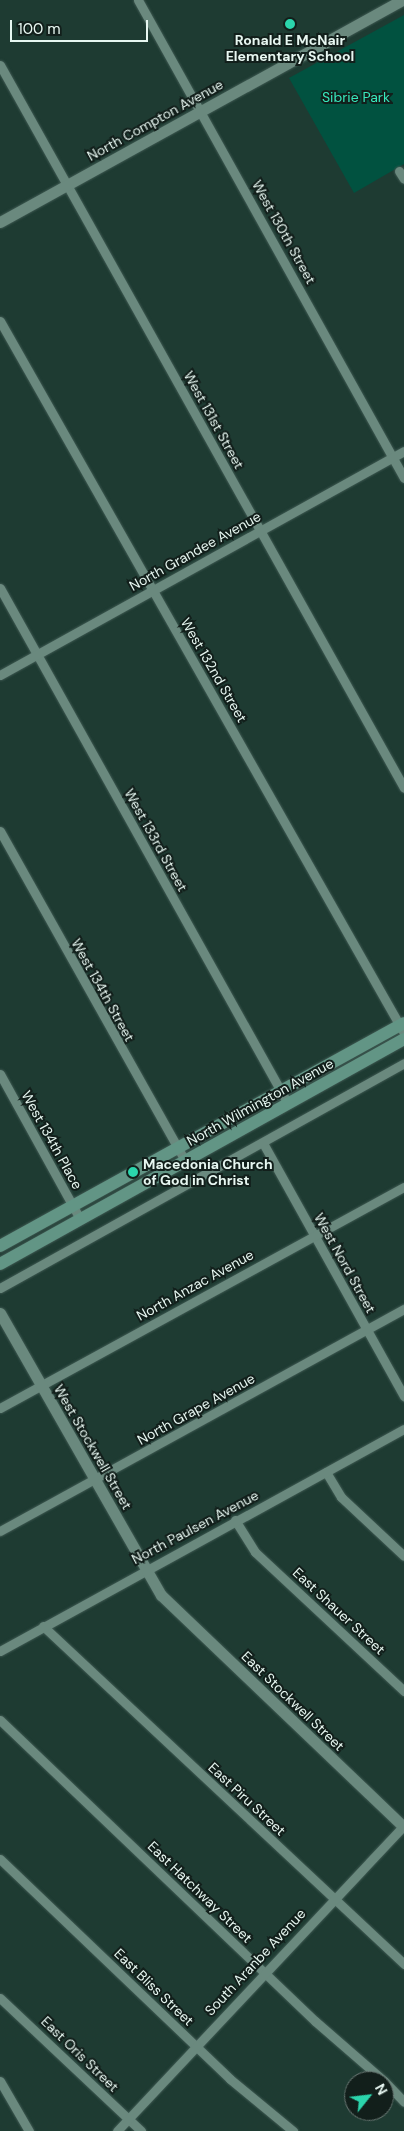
<!DOCTYPE html>
<html>
<head>
<meta charset="utf-8">
<style>
  body { margin:0 }
  #map { position:relative; width:404px; height:2131px; overflow:hidden; background:#1e3b32; font-family:"DM Sans",sans-serif }
  div>[style] { position:absolute }
  .green>* { inset:0; background:#015240 }
  .roads { filter:drop-shadow(0 0 1px #3f5952) drop-shadow(0 0 1px #3f5952) }
  .minor>* { height:9px; margin:-4.5px; padding:0 4.5px; transform-origin:4.5px; border-radius:4.5px; background:#6a897e }
  .tertiary>* { height:11px; margin:-5.5px; padding:0 5.5px; transform-origin:5.5px; border-radius:5.5px; background:#6a897e }
  .secondary>* { height:12px; margin:-6px; padding:0 6px; transform-origin:6px; border-radius:6px; background:#629585 }
  .dots>* { width:14px; height:14px; translate:-50% -50%; box-sizing:border-box; border:2px solid #121f1b; border-radius:50% }
  span { translate:-50% -50%; white-space:nowrap; text-align:center; line-height:1.15; -webkit-text-stroke:4px #121f1b; paint-order:stroke }
  .poi-label { font-size:14px; color:#e7f7f1; font-weight:700 }
  .left { translate:0 -50%; text-align:left }
  .park-label { font-size:14px; color:#38e9bd }
  .street-label { font-size:14px; color:#e7f7f1 }
  .north { position:absolute; left:344px; top:2071px; width:50px; height:50px; box-sizing:border-box; background:#121f1b; border:1px solid #677571; border-radius:50%; rotate:61deg; font-size:14px; font-weight:700; line-height:20px; text-align:center; color:#e7f7f1 }
  .north::after { content:''; display:block; margin:auto; width:18px; height:22px; background:#2bd5ac; clip-path:polygon(50% 0,100% 100%,50% 72%,0 100%) }
  .scale { position:absolute; left:10px; top:20px; width:138px; height:22px; box-sizing:border-box; border:2px solid #e7f7f1; border-top:0; padding-left:6px; font-size:15px; line-height:18px; white-space:nowrap; color:#e7f7f1; -webkit-text-stroke:4px #121f1b; paint-order:stroke }
</style>
</head>
<body>
<div id="map">
  <div class="green">
    <div style="clip-path:polygon(404px 15px,404px 164px,354px 193px,289px 78px)"></div>
  </div>
  <div class="roads">
    <div class="minor">
      <div style="left:138px;top:0;width:547px;rotate:60.9deg"></div>
      <div style="left:0;top:65px;width:828px;rotate:60.8deg"></div>
      <div style="left:399px;top:171px;width:9px;rotate:58deg"></div>
      <div style="left:0;top:321px;width:819px;rotate:60.43deg"></div>
      <div style="left:0;top:588px;width:591px;rotate:60.83deg"></div>
      <div style="left:0;top:675px;width:462px;rotate:-29deg"></div>
      <div style="left:0;top:831px;width:378px;rotate:60.7deg"></div>
      <div style="left:0;top:1074px;width:166px;rotate:61.1deg"></div>
      <div style="left:263px;top:1143px;width:290px;rotate:60.9deg"></div>
      <div style="left:0;top:1288px;width:462px;rotate:-29.1deg"></div>
      <div style="left:0;top:1408px;width:460px;rotate:-28.7deg"></div>
      <div style="left:326px;top:1472px;width:29px;rotate:59deg"></div>
      <div style="left:341px;top:1497px;width:86px;rotate:43.1deg"></div>
      <div style="left:235px;top:1520px;width:38px;rotate:58deg"></div>
      <div style="left:255px;top:1552px;width:204px;rotate:43deg"></div>
      <div style="left:0;top:1531px;width:461px;rotate:-28.8deg"></div>
      <div style="left:43px;top:1626px;width:495px;rotate:43.1deg"></div>
      <div style="left:0;top:1651px;width:461px;rotate:-28.8deg"></div>
      <div style="left:0;top:1720px;width:436px;rotate:43.7deg"></div>
      <div style="left:315px;top:2021px;width:91px;rotate:41deg"></div>
      <div style="left:0;top:1859px;width:318px;rotate:43.7deg"></div>
      <div style="left:230px;top:2079px;width:82px;rotate:39.5deg"></div>
      <div style="left:0;top:1998px;width:194px;rotate:43.3deg"></div>
      <div style="left:0;top:2081px;width:58px;rotate:59.9deg"></div>
      <div style="left:384px;top:2081px;width:29px;rotate:46deg"></div>
      <div style="left:117px;top:2131px;width:420px;rotate:-46.8deg"></div>
    </div>
    <div class="tertiary">
      <div style="left:0;top:222px;width:459px;rotate:-28.9deg"></div>
      <div style="left:0;top:1313px;width:325px;rotate:60.3deg"></div>
      <div style="left:161px;top:1595px;width:336px;rotate:43.7deg"></div>
    </div>
    <div class="secondary">
      <div style="left:0;top:1246px;width:461px;rotate:-28.9deg"></div>
      <div style="left:0;top:1264px;width:462px;rotate:-29.1deg"></div>
    </div>
  </div>
  <div class="dots">
    <div style="left:290px;top:24px;background:#2bd5ac"></div>
    <div style="left:133px;top:1172px;background:#2bd5ac"></div>
  </div>
  <div class="poi-label">
    <span style="left:290px;top:48px">Ronald E McNair<br>Elementary School</span>
    <span class="left" style="left:143px;top:1172px">Macedonia Church<br>of God in Christ</span>
  </div>
  <div class="park-label">
    <span style="left:356px;top:97px">Sibrie Park</span>
  </div>
  <div class="street-label">
    <span style="left:155px;top:120px;rotate:-29deg">North Compton Avenue</span>
    <span style="left:284px;top:232px;rotate:61deg">West 130th Street</span>
    <span style="left:214px;top:420px;rotate:61deg">West 131st Street</span>
    <span style="left:195px;top:551px;rotate:-29deg">North Grandee Avenue</span>
    <span style="left:214px;top:670px;rotate:60deg">West 132nd Street</span>
    <span style="left:156px;top:840px;rotate:61deg">West 133rd Street</span>
    <span style="left:103px;top:990px;rotate:61deg">West 134th Street</span>
    <span style="left:260px;top:1102px;rotate:-29deg">North Wilmington Avenue</span>
    <span style="left:52px;top:1140px;rotate:61deg">West 134th Place</span>
    <span style="left:345px;top:1263px;rotate:61deg">West Nord Street</span>
    <span style="left:195px;top:1285px;rotate:-29deg">North Anzac Avenue</span>
    <span style="left:196px;top:1409px;rotate:-29deg">North Grape Avenue</span>
    <span style="left:93px;top:1447px;rotate:60deg">West Stockwell Street</span>
    <span style="left:195px;top:1527px;rotate:-28deg">North Paulsen Avenue</span>
    <span style="left:339px;top:1611px;rotate:43deg">East Shauer Street</span>
    <span style="left:293px;top:1701px;rotate:44deg">East Stockwell Street</span>
    <span style="left:247px;top:1799px;rotate:43deg">East Piru Street</span>
    <span style="left:200px;top:1892px;rotate:44deg">East Hatchway Street</span>
    <span style="left:255px;top:1962px;rotate:-47deg">South Aranbe Avenue</span>
    <span style="left:154px;top:1987px;rotate:44deg">East Bliss Street</span>
    <span style="left:80px;top:2054px;rotate:44deg">East Oris Street</span>
  </div>
  <div class="north">N</div>
  <div class="scale">100 m</div>
</div>
</body>
</html>
